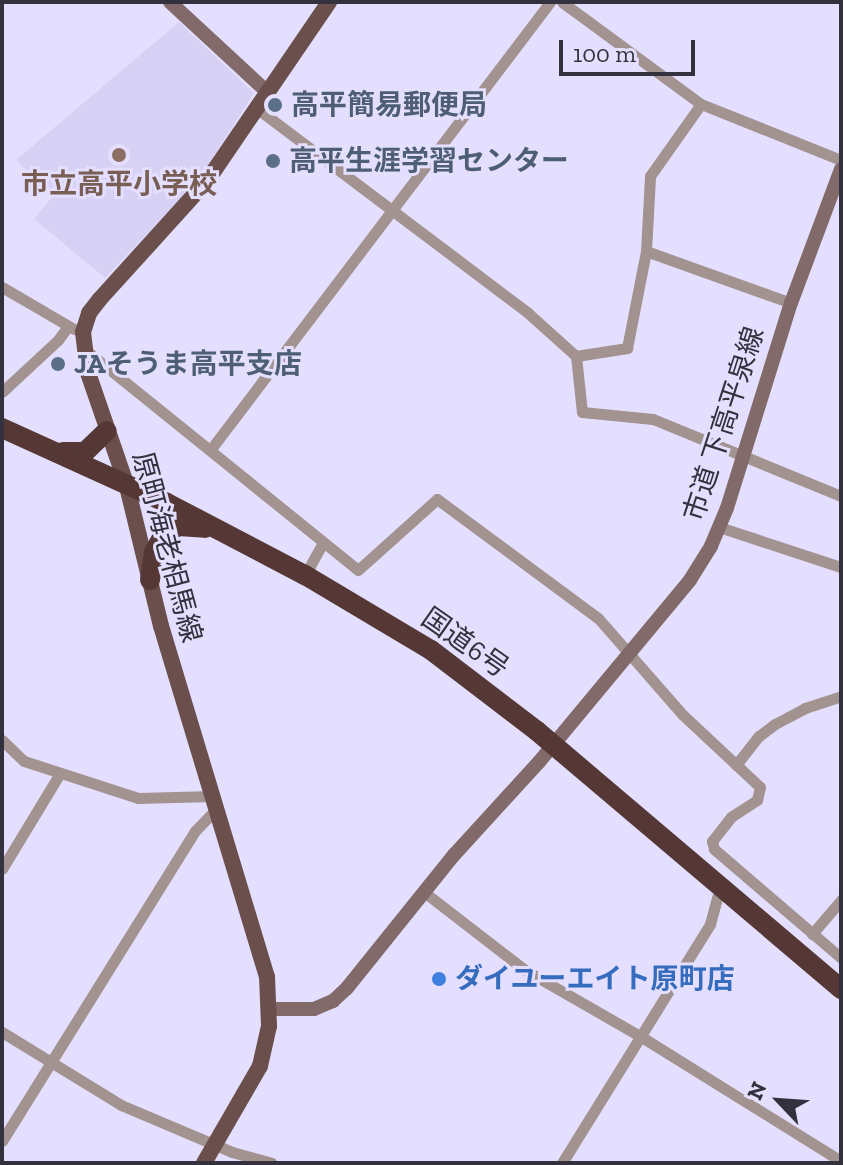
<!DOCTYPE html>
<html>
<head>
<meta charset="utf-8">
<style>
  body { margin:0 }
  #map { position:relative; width:843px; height:1165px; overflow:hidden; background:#e4dfff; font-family:"Zilla Slab","Noto Sans JP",serif }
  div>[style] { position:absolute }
  .built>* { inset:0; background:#d7d1f6 }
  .street>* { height:11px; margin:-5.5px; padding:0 5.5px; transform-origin:5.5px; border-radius:5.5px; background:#a29290 }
  .secondary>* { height:14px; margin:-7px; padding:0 7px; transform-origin:7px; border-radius:7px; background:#816a69 }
  .primary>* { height:16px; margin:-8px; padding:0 8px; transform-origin:8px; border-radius:8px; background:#6a4f4d }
  .highway>* { height:20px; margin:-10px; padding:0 10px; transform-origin:10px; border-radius:10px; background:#553836 }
  .dots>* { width:22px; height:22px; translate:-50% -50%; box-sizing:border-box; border:4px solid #e4dfff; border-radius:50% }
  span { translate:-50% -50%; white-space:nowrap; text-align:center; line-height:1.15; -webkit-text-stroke:6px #e4dfff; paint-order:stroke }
  .service-label { font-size:28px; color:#4e5e75; font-weight:700 }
  .left { translate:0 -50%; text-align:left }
  .education-label { font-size:28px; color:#785e54; font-weight:700 }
  .street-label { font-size:28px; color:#33313d }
  .shop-label { font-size:28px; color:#366cbe; font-weight:700 }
  .frame { position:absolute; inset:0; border:4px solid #33313d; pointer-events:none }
  .north { position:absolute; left:739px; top:1061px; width:80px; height:80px; -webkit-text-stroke:6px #e4dfff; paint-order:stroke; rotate:295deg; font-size:22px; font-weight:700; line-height:32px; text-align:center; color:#33313d }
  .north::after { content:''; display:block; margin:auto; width:28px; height:36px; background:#33313d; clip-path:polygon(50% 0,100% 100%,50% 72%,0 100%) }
  .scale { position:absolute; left:559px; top:40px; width:136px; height:36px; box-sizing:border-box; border:4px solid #33313d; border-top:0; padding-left:10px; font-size:24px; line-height:28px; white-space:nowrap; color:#33313d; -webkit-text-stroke:6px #e4dfff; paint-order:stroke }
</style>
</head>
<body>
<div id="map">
  <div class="built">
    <div style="clip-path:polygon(179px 22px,253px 92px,252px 96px,200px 178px,105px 278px,34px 219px,52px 197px,16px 160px)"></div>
  </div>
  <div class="street">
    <div style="left:562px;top:2px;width:172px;rotate:36.3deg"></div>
    <div style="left:701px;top:104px;width:151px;rotate:21.8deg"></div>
    <div style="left:255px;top:107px;width:342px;rotate:37deg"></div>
    <div style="left:528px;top:313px;width:64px;rotate:41.9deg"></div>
    <div style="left:576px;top:356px;width:56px;rotate:83.9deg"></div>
    <div style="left:582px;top:412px;width:71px;rotate:5.6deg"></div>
    <div style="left:653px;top:419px;width:203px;rotate:22.3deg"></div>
    <div style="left:646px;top:251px;width:154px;rotate:19.7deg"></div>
    <div style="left:2px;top:287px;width:83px;rotate:30.3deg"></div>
    <div style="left:83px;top:348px;width:353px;rotate:38.9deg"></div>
    <div style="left:358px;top:570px;width:106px;rotate:-41.9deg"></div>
    <div style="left:437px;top:499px;width:200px;rotate:36.5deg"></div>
    <div style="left:598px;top:618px;width:129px;rotate:48.8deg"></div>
    <div style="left:683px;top:715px;width:105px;rotate:43.1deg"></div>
    <div style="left:760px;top:787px;width:13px;rotate:103deg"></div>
    <div style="left:757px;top:800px;width:31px;rotate:147deg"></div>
    <div style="left:731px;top:817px;width:31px;rotate:128deg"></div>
    <div style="left:712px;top:841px;width:8px;rotate:76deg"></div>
    <div style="left:714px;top:849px;width:167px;rotate:40.6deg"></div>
    <div style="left:576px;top:356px;width:52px;rotate:-8.9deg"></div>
    <div style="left:627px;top:348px;width:99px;rotate:-78.9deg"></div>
    <div style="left:646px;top:251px;width:75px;rotate:-86.9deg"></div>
    <div style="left:650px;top:176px;width:88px;rotate:-54.7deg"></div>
    <div style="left:2px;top:392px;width:76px;rotate:-42.9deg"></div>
    <div style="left:58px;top:340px;width:17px;rotate:-54deg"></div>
    <div style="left:211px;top:449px;width:561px;rotate:-52.82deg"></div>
    <div style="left:719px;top:527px;width:128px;rotate:18.2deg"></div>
    <div style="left:305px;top:575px;width:35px;rotate:-61deg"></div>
    <div style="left:2px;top:740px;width:30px;rotate:44deg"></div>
    <div style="left:24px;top:761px;width:120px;rotate:18deg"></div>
    <div style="left:138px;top:798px;width:75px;rotate:-1.5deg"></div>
    <div style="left:736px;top:765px;width:37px;rotate:-52deg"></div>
    <div style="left:759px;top:736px;width:20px;rotate:-37deg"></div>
    <div style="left:775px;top:724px;width:34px;rotate:-28deg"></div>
    <div style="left:805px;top:708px;width:38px;rotate:-18deg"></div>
    <div style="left:2px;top:869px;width:110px;rotate:-58.8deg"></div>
    <div style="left:424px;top:892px;width:128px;rotate:37.7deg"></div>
    <div style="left:525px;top:970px;width:133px;rotate:29.9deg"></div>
    <div style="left:640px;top:1036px;width:237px;rotate:31.9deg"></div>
    <div style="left:812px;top:934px;width:45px;rotate:-49.5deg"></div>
    <div style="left:2px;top:1032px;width:140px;rotate:31.5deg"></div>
    <div style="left:121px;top:1105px;width:121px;rotate:22.9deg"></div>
    <div style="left:232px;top:1152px;width:41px;rotate:15.4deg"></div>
    <div style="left:2px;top:1141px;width:365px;rotate:-58.1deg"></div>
    <div style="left:195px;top:831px;width:30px;rotate:-46deg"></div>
    <div style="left:562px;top:1163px;width:281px;rotate:-58.2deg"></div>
    <div style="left:710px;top:924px;width:28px;rotate:-75deg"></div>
  </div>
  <div class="secondary">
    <div style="left:170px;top:2px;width:131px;rotate:42.8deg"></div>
    <div style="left:270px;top:1009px;width:44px"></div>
    <div style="left:314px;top:1009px;width:21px;rotate:-23deg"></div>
    <div style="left:333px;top:1001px;width:19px;rotate:-43deg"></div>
    <div style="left:347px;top:988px;width:171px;rotate:-51.2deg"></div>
    <div style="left:454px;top:855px;width:126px;rotate:-47.6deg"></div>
    <div style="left:539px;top:762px;width:236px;rotate:-50.3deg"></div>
    <div style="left:690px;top:580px;width:40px;rotate:-58deg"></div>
    <div style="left:711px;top:546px;width:41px;rotate:-67.2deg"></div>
    <div style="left:727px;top:508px;width:215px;rotate:-72.7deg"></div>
    <div style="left:791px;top:303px;width:143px;rotate:-69.5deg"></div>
  </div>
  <div class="primary">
    <div style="left:204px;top:1163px;width:112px;rotate:-60deg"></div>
    <div style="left:260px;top:1066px;width:41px;rotate:-77.3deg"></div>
    <div style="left:269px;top:1026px;width:49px;rotate:-92.3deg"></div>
    <div style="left:267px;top:977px;width:367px;rotate:-106.8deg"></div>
    <div style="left:161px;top:626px;width:144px;rotate:-103.7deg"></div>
    <div style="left:127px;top:486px;width:120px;rotate:-109deg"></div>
    <div style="left:88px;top:373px;width:41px;rotate:-97deg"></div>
    <div style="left:83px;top:332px;width:20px;rotate:-72deg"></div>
    <div style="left:89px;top:313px;width:16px;rotate:-52deg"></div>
    <div style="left:99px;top:300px;width:161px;rotate:-47.8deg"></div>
    <div style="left:207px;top:181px;width:217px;rotate:-55.7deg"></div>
  </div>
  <div class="highway">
    <div style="left:2px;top:428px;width:181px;rotate:24.4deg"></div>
    <div style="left:167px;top:503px;width:156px;rotate:27.6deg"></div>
    <div style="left:305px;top:575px;width:147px;rotate:30.8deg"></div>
    <div style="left:431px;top:650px;width:133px;rotate:37.4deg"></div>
    <div style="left:537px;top:731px;width:399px;rotate:40.3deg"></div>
    <div style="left:63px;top:452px;width:22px"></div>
    <div style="left:85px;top:452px;width:30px;rotate:-44deg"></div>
    <div style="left:150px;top:580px;width:28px;rotate:-82deg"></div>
    <div style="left:154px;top:552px;width:18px;rotate:-61deg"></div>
    <div style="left:163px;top:536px;width:18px;rotate:-34deg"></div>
    <div style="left:178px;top:526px;width:27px;rotate:4deg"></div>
  </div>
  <div class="dots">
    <div style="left:275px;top:105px;background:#5c6f8a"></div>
    <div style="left:119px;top:155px;background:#8d6e63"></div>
    <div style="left:273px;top:161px;background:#5c6f8a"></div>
    <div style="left:58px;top:364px;background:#5c6f8a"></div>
    <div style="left:439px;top:979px;background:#3f7fe0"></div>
  </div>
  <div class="service-label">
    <span class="left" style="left:291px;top:105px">高平簡易郵便局</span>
    <span class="left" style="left:289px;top:161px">高平生涯学習センター</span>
    <span class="left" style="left:74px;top:364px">JAそうま高平支店</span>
  </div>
  <div class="education-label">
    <span style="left:119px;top:184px">市立高平小学校</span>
  </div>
  <div class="street-label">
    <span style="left:724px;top:424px;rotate:-72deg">市道 下高平泉線</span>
    <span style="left:167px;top:547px;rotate:75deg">原町海老相馬線</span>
    <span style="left:465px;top:643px;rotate:35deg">国道6号</span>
  </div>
  <div class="shop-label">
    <span class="left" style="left:455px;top:979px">ダイユーエイト原町店</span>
  </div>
  <div class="frame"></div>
  <div class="north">N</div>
  <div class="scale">100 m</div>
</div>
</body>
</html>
